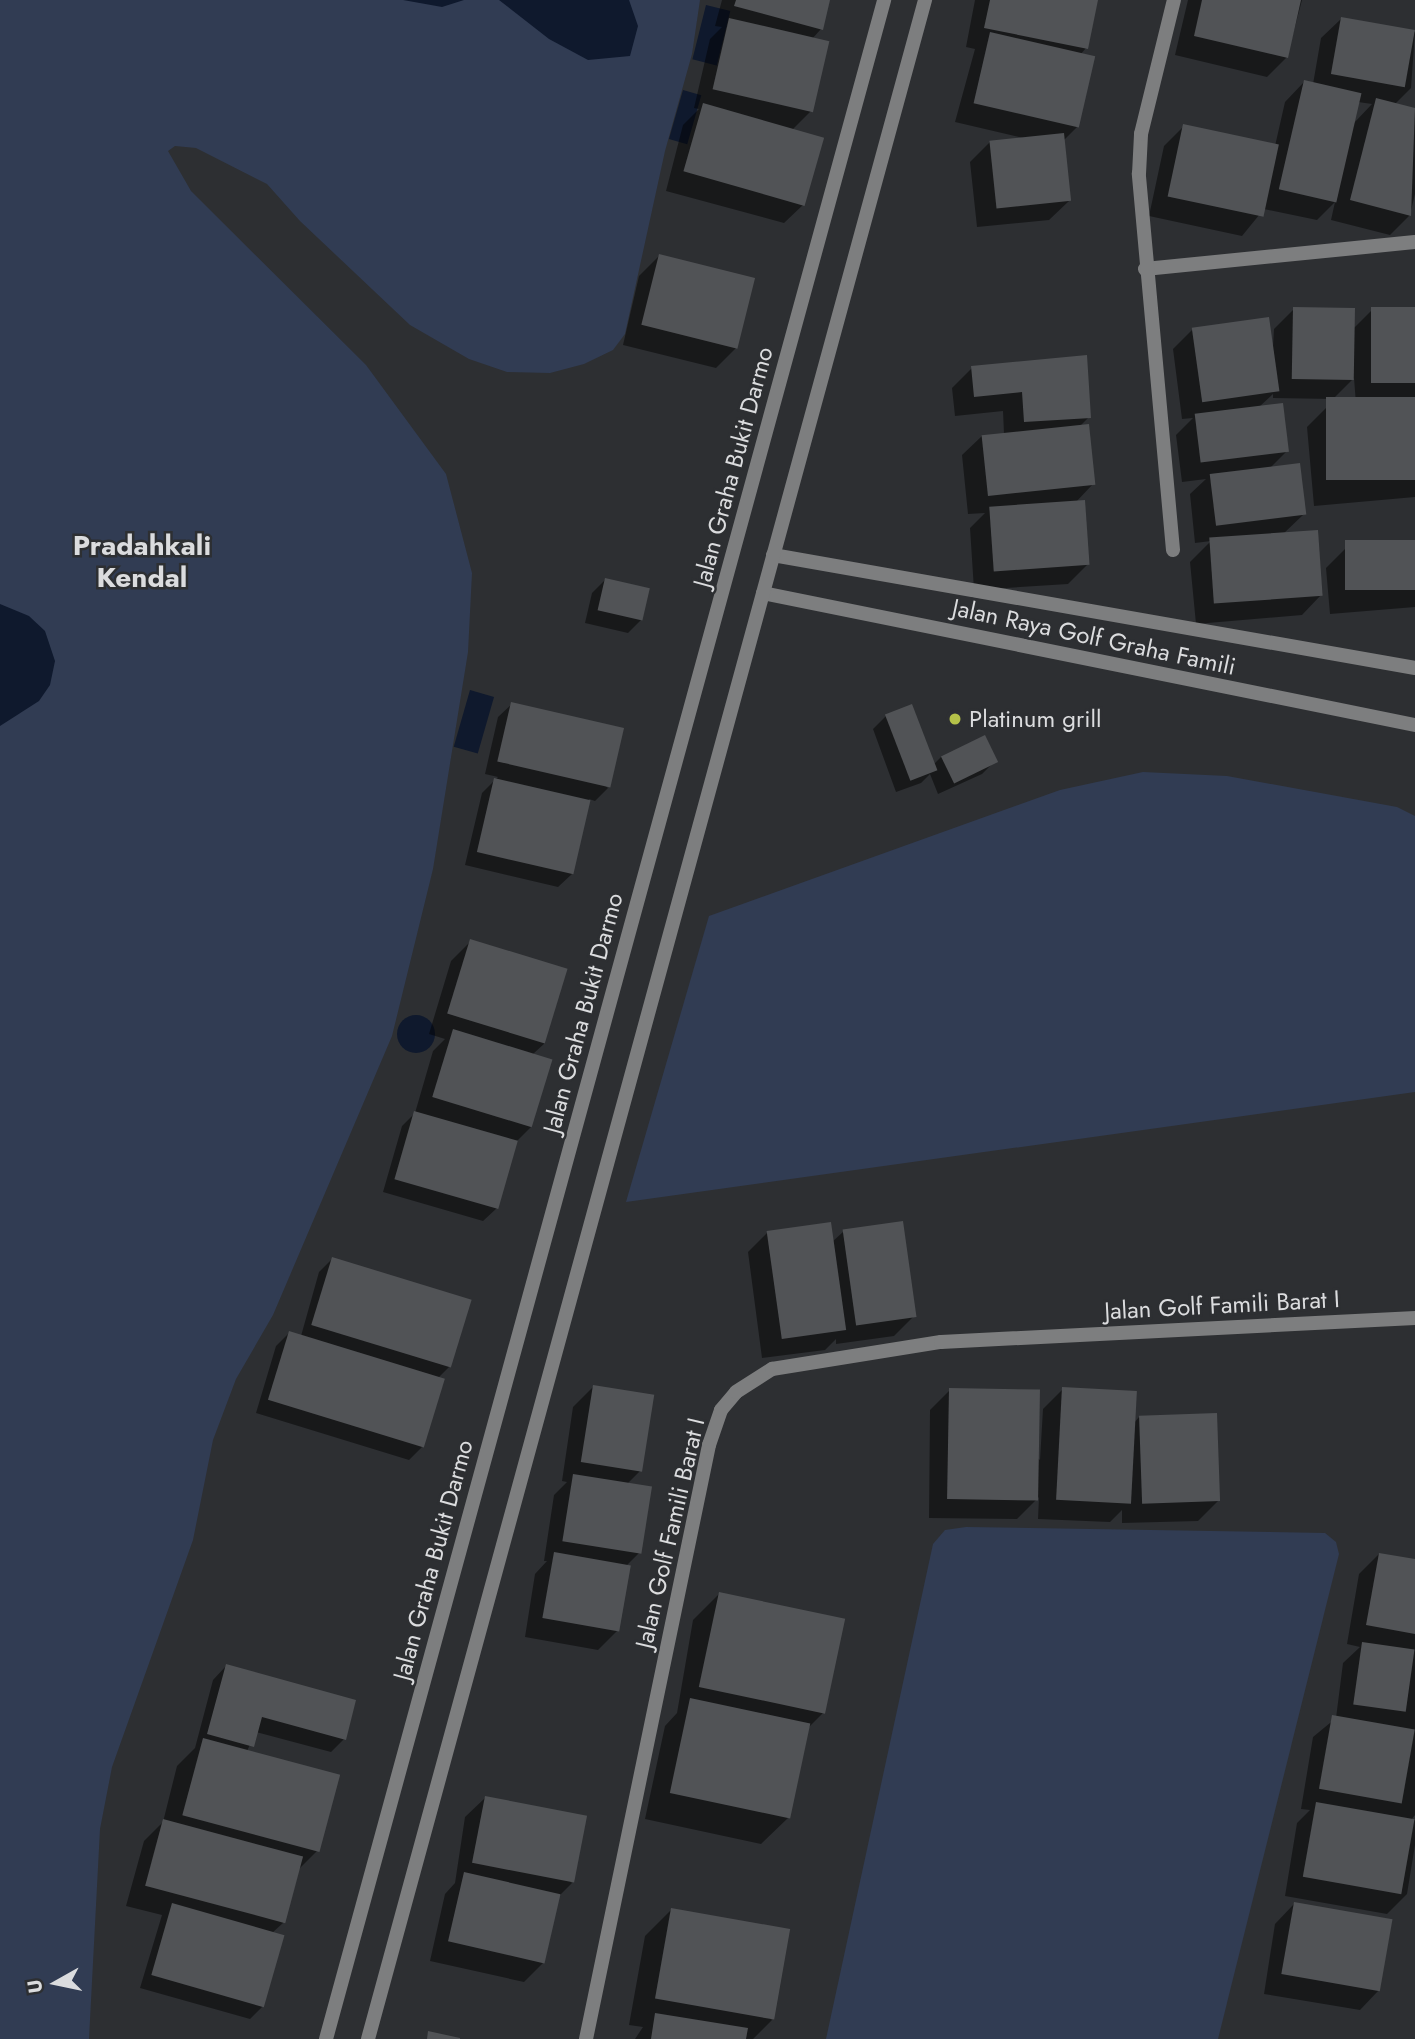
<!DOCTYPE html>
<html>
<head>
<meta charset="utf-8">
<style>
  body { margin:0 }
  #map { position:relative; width:1415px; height:2039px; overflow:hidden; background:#2d2f32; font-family:Jost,sans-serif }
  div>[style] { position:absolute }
  .green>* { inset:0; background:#313c53 }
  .water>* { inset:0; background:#0f192d; transform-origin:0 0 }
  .round { border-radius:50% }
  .shadow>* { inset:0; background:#0007 }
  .building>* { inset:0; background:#515356; transform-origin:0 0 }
  .street>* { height:14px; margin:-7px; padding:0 7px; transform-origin:7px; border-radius:7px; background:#7d7e7f }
  .dots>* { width:19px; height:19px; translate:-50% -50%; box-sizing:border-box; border:4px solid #2d2f32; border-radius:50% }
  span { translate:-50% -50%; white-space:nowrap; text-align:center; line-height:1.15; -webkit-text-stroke:5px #2d2f32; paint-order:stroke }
  .street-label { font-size:24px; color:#dbdcde }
  .poi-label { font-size:24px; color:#dbdcde }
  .left { translate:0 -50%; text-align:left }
  .quarter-label { font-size:28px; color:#dbdcde; font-weight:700 }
  .north { position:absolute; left:21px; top:1948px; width:70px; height:70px; -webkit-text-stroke:5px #2d2f32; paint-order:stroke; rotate:261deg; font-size:19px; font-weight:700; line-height:28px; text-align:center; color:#dbdcde }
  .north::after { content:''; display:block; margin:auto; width:24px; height:32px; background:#dbdcde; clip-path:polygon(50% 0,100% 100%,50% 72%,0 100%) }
</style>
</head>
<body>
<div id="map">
  <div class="green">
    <div style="clip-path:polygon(0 0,700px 0,692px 54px,665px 151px,625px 334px,613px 350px,584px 364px,550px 373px,507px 372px,469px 359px,410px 325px,300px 221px,267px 184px,196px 148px,175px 146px,168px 151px,191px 191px,366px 365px,446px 474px,472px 573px,468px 652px,433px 869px,392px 1036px,273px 1315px,236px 1379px,213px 1440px,193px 1540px,112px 1767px,100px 1829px,89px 2039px,0 2039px)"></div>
    <div style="clip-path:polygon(1143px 772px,1227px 776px,1397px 807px,1415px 816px,1415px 1092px,626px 1202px,709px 916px,1060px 790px)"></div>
    <div style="clip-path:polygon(966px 1527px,1325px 1533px,1336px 1542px,1339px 1554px,1218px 2039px,826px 2039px,933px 1544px,945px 1530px)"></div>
  </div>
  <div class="water">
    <div style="clip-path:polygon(403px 0,464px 0,442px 7px)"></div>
    <div style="clip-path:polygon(499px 0,629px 0,638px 26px,630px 56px,588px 60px,549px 39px)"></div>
    <div style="left:706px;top:5px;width:25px;height:56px;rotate:14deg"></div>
    <div style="left:683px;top:90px;width:19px;height:51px;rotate:16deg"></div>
    <div style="clip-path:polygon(0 604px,29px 616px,45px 631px,55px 661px,50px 685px,39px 701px,0 726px)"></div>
    <div style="left:470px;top:690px;width:25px;height:59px;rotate:16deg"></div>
    <div class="round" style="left:397px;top:1015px;width:38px;height:38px"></div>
  </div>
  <div class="shadow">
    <div style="clip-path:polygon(722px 0,828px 0,821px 29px,812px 39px,811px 111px,792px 130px,804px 204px,784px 223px,666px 191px,683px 125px,699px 109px,694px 108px,710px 39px,722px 27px,715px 26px)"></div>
    <div style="clip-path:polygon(975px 0,1096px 0,1086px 48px,1080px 55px,1077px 127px,1063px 141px,1069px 201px,1049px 220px,977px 227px,970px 162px,990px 142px,1023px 138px,955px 122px,975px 49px,966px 47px)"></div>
    <div style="clip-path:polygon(1188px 0,1302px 0,1287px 57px,1267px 77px,1175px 55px)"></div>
    <div style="clip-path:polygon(evenodd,1341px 19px,1415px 32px,1411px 88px,1395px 104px,1415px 110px,1415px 194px,1410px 215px,1390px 235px,1331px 220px,1335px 202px,1317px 220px,1264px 209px,1242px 236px,1149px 216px,1164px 146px,1184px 126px,1275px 146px,1285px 102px,1304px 82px,1313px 84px,1321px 38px,1341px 19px,1358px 102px,1372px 104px,1354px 123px,1358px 102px)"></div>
    <div style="clip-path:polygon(659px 256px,736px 348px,716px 368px,623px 345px,639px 276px)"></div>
    <div style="clip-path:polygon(1294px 309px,1353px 329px,1371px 311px,1415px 309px,1415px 497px,1314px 506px,1307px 427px,1327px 407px,1356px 404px,1354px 378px,1333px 399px,1273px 398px,1273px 394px,1259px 407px,1287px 451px,1270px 468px,1304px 514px,1282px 535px,1321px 595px,1302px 615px,1196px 624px,1190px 562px,1211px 541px,1195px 543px,1190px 494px,1206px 479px,1182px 482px,1176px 435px,1193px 418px,1182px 419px,1173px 349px,1193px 329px,1273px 347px,1274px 329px)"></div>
    <div style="clip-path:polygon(972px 368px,1089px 417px,1080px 426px,1093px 484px,1076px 502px,1088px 564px,1068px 584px,974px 590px,970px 528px,985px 513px,968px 514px,962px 455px,982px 436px,1004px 434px,1003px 411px,955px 416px,952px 388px)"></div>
    <div style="clip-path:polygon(1415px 542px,1415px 607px,1330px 614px,1326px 568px,1346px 548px)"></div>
    <div style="clip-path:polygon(605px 580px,641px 620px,628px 633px,585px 623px,592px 593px)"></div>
    <div style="clip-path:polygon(512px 704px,608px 788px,595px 801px,589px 799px,572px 874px,558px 887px,465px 865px,482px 793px,498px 777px,485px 774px,498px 717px)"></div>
    <div style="clip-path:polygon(886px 716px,933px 765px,941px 757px,995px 761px,982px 774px,938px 794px,930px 774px,921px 783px,896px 792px,873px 729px)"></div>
    <div style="clip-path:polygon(471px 941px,545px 1043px,533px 1054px,532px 1126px,515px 1143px,497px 1208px,483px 1221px,383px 1192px,402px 1126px,415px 1113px,433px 1051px,445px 1039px,429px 1034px,451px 961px)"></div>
    <div style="clip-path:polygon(768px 1232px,832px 1242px,843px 1232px,914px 1316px,894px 1336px,836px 1344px,836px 1339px,825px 1350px,762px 1358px,748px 1252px)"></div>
    <div style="clip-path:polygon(332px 1259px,450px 1366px,438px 1378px,422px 1447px,409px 1460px,256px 1413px,276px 1346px,289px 1333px,301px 1336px,319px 1272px)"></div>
    <div style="clip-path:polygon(593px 1387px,640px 1471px,627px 1484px,639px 1553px,626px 1566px,618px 1630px,598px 1650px,525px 1637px,535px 1574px,547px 1561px,544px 1561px,554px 1495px,567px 1482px,562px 1481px,573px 1407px)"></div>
    <div style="clip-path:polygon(1063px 1389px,1134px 1423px,1139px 1417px,1218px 1501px,1198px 1521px,1122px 1523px,1122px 1510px,1110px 1522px,1038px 1519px,1039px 1497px,1017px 1519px,929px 1518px,930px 1410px,950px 1390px,1040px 1460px,1043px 1409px)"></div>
    <div style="clip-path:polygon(1379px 1554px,1415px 1561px,1415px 1815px,1411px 1820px,1415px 1820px,1415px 1845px,1407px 1894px,1387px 1914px,1285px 1896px,1297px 1823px,1310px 1810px,1301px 1809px,1313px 1737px,1336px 1718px,1343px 1663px,1360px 1647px,1347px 1644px,1359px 1574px)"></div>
    <div style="clip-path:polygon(719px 1594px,824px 1712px,807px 1729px,788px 1818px,761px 1844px,645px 1819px,665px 1726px,677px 1713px,693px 1620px)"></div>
    <div style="clip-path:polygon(226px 1666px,344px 1739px,331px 1752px,256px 1732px,247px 1751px,318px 1850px,297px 1871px,283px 1923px,272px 1933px,263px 2006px,250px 2019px,140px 1988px,162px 1915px,126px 1906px,144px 1841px,163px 1822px,177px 1766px,195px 1748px,213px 1680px)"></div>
    <div style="clip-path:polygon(485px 1798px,572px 1883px,559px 1896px,544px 1962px,524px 1982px,430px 1961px,445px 1894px,455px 1883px,465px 1817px)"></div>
    <div style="clip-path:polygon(1294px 1904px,1379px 1990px,1360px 2010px,1264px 1994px,1275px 1924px)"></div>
    <div style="clip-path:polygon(671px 1910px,772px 2020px,753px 2039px,635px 2039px,643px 2027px,629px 2025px,645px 1936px)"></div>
  </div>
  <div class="building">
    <div style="clip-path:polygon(736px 0,830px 0,823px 30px,734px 6px)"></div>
    <div style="clip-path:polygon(990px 0,1098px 0,1088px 49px,984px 28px)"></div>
    <div style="clip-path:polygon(1202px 0,1301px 0,1288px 58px,1194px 36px)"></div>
    <div style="left:1341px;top:17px;width:75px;height:58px;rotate:10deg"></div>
    <div style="left:729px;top:18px;width:103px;height:73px;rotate:13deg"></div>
    <div style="left:990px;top:32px;width:108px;height:73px;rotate:13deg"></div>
    <div style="left:1304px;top:80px;width:59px;height:112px;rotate:13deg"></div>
    <div style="clip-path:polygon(1376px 98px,1415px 108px,1411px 216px,1350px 200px)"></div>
    <div style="left:703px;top:103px;width:126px;height:71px;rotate:16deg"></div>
    <div style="left:1183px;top:124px;width:98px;height:74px;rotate:12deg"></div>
    <div style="left:1064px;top:133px;width:68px;height:75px;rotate:84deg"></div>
    <div style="left:659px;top:254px;width:99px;height:73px;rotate:14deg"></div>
    <div style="left:1293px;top:307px;width:62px;height:72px;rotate:1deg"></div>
    <div style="left:1415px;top:307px;width:76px;height:44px;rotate:90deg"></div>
    <div style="left:1269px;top:317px;width:75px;height:78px;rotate:82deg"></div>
    <div style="clip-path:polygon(1087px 355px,1091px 418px,1024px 422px,1022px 392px,974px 397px,971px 366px)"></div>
    <div style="left:1415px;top:397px;width:83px;height:89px;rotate:90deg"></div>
    <div style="left:1283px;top:403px;width:49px;height:89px;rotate:83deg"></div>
    <div style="left:1089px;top:424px;width:61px;height:108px;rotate:84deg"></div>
    <div style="left:1300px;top:463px;width:52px;height:91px;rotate:83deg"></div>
    <div style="left:1085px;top:500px;width:65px;height:96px;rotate:86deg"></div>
    <div style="left:1318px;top:530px;width:66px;height:109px;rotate:86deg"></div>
    <div style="left:1415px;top:540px;width:50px;height:70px;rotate:90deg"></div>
    <div style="left:605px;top:578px;width:46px;height:33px;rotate:13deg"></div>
    <div style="left:511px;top:702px;width:116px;height:61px;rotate:13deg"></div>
    <div style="left:912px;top:704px;width:71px;height:29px;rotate:69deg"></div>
    <div style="left:985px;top:735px;width:30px;height:49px;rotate:64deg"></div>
    <div style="left:494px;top:778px;width:99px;height:76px;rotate:13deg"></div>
    <div style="left:470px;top:939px;width:102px;height:78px;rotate:17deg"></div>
    <div style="left:453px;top:1029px;width:104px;height:71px;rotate:17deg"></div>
    <div style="left:414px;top:1111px;width:108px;height:71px;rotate:16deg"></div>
    <div style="left:903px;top:1221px;width:97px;height:61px;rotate:82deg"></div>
    <div style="left:831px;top:1222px;width:109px;height:65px;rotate:82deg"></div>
    <div style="left:332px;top:1257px;width:146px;height:71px;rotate:17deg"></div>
    <div style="left:289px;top:1331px;width:163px;height:72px;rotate:17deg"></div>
    <div style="left:593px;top:1385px;width:62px;height:78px;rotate:9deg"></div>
    <div style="left:1062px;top:1387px;width:75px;height:113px;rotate:3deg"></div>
    <div style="left:949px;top:1388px;width:91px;height:111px;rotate:1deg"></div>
    <div style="left:1217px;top:1413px;width:88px;height:78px;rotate:88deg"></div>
    <div style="left:573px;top:1474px;width:80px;height:68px;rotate:9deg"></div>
    <div style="left:554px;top:1552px;width:78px;height:67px;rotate:10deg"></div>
    <div style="clip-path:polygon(1379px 1553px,1415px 1559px,1415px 1634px,1366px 1625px)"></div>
    <div style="left:719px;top:1592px;width:129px;height:97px;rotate:12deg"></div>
    <div style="left:1362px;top:1642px;width:53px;height:63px;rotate:8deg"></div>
    <div style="clip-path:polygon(226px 1664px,356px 1700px,346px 1740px,262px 1717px,254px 1747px,207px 1734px)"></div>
    <div style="left:690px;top:1698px;width:123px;height:97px;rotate:12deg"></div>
    <div style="left:1332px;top:1715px;width:84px;height:75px;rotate:10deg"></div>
    <div style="left:203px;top:1738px;width:142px;height:80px;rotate:15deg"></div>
    <div style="left:485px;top:1796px;width:104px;height:68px;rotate:11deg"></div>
    <div style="left:1316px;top:1802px;width:100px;height:76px;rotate:10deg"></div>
    <div style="left:163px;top:1819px;width:145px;height:69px;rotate:15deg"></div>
    <div style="left:464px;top:1872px;width:99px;height:71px;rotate:13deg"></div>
    <div style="left:1294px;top:1902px;width:100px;height:73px;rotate:10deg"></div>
    <div style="left:172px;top:1903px;width:117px;height:75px;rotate:16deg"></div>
    <div style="left:671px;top:1908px;width:121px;height:92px;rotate:10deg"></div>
    <div style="clip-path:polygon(655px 2013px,748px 2028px,746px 2039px,651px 2039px)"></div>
    <div style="clip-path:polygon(428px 2031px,460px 2038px,460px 2039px,427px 2039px)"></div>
  </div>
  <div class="street">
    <div style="left:1145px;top:269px;width:271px;rotate:-5.7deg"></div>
    <div style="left:1173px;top:550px;width:378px;rotate:-95.2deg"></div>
    <div style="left:1139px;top:174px;width:40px;rotate:-87.1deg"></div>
    <div style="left:1141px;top:134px;width:138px;rotate:-76.2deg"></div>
    <div style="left:773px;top:555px;width:652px;rotate:9.98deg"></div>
    <div style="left:763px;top:593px;width:665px;rotate:11.45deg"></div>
    <div style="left:326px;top:2039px;width:2114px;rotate:-74.69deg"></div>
    <div style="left:368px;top:2039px;width:2114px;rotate:-74.72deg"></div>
    <div style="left:586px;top:2039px;width:607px;rotate:-78.3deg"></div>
    <div style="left:709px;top:1445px;width:37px;rotate:-71deg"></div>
    <div style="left:721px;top:1410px;width:23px;rotate:-50deg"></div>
    <div style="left:736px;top:1392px;width:43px;rotate:-32.6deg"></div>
    <div style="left:772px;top:1369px;width:171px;rotate:-9.1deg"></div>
    <div style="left:941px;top:1342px;width:475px;rotate:-2.9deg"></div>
  </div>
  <div class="dots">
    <div style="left:955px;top:719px;background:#b5c249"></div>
  </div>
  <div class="street-label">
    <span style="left:733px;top:467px;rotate:-75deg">Jalan Graha Bukit Darmo</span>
    <span style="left:1094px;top:637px;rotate:12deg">Jalan Raya Golf Graha Famili</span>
    <span style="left:583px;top:1013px;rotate:-75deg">Jalan Graha Bukit Darmo</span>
    <span style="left:1222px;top:1305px;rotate:-3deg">Jalan Golf Famili Barat I</span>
    <span style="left:670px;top:1533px;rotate:-77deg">Jalan Golf Famili Barat I</span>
    <span style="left:433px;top:1560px;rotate:-75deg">Jalan Graha Bukit Darmo</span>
  </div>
  <div class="poi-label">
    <span class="left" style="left:969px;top:719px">Platinum grill</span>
  </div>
  <div class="quarter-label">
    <span style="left:142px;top:562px">Pradahkali<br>Kendal</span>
  </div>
  <div class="north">U</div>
</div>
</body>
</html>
